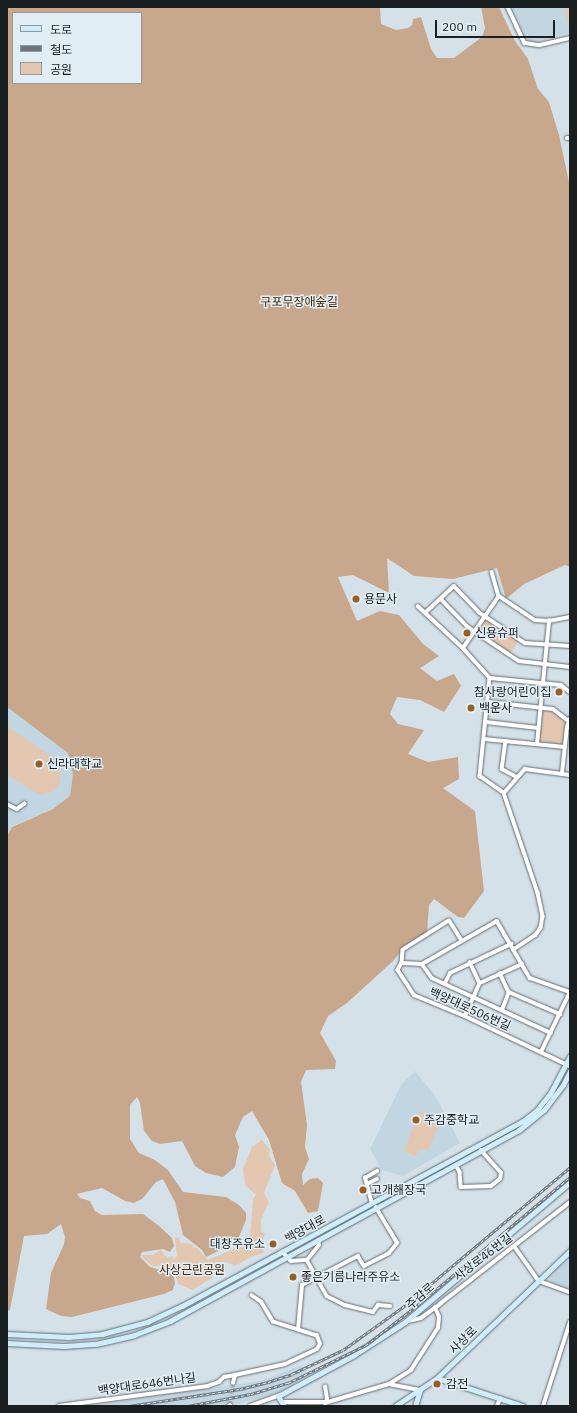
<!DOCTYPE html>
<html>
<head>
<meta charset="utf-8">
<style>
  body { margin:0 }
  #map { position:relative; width:577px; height:1413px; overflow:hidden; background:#d4e1e9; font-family:"IBM Plex Sans","Noto Sans KR",sans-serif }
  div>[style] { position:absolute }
  .built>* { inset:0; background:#c2d6e2 }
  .green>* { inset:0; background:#e3c7b0; transform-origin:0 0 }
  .forest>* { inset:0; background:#c8a88d }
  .street-tunnel>* { height:3.5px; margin-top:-1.75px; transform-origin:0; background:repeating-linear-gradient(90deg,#afbac1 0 3.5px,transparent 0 5.5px) }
  .roads { filter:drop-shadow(0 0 1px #626d74) drop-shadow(0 0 1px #626d74) }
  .street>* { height:3.5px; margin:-1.75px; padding:0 1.75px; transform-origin:1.75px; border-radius:1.75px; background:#fff }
  .secondary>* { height:5px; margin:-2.5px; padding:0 2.5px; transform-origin:2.5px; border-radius:2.5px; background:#d0edfb }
  .rail>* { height:2.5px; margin-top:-1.25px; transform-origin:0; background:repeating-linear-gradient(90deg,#e1eef6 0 3px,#6d757a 0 6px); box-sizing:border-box; border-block:1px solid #6d757a }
  .dots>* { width:11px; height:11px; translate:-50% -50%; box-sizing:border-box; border:2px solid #e1eef6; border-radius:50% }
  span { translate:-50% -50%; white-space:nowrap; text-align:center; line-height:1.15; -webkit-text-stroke:3px #e1eef6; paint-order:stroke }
  .park-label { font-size:12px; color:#452602 }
  .poi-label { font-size:12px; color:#191e20 }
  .left { translate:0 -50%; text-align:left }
  .right { translate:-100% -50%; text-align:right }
  .street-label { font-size:12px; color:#191e20 }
  .frame { position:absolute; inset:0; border:8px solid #191e20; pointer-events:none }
  .legend { position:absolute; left:12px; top:12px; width:130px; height:72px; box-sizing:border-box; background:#e1eef6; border:1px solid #919ba0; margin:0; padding:5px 7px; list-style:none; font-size:12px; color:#191e20 }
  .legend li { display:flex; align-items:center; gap:8px; height:20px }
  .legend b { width:20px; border:1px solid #919ba0 }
  .scale { position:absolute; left:435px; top:20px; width:120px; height:18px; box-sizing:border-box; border:2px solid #191e20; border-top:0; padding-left:5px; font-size:12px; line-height:14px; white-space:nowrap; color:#191e20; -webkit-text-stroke:3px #e1eef6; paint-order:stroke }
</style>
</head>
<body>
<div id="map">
  <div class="built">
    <div style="clip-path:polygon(511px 7px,570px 7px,570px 33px,534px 43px,527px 40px)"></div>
    <div style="clip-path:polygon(7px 707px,68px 753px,73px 774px,70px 796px,53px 809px,12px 826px,7px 836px)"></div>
    <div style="clip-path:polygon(415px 1071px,436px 1097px,460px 1143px,403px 1176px,382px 1170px,370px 1149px,401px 1085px)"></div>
    <div style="clip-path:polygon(570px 1258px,570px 1290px,551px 1283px,549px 1278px)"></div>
    <div style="clip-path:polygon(302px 1365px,308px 1376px,277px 1393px,231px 1406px,88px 1406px,260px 1381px)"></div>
  </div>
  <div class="green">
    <div style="clip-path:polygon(564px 7px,570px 7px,570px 27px,569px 26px)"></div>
    <div style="left:486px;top:618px;width:40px;height:18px;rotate:34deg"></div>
    <div style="clip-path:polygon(541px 710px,552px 710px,566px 721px,562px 745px,539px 742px)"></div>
    <div style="clip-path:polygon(7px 726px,55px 759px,60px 765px,60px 783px,54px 791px,40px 795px,7px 775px)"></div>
    <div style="clip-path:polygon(419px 1111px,432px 1116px,438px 1126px,429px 1149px,420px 1150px,415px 1156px,404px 1151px)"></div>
    <div style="clip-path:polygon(262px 1140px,270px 1150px,269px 1156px,275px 1165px,264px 1193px,269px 1202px,261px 1219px,261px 1231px,265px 1234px,262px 1242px,264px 1253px,250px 1257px,235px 1266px,227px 1262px,215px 1262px,212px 1278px,192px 1290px,178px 1284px,175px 1271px,159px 1265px,154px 1267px,143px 1258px,140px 1255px,153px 1255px,161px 1250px,165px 1256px,168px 1258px,171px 1256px,174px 1259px,177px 1256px,175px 1238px,179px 1237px,180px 1242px,193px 1245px,192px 1247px,197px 1248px,208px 1260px,246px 1244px,250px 1237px,253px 1199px,256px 1195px,245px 1185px,243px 1169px,252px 1147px)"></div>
  </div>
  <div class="forest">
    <div style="clip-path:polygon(evenodd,7px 7px,380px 7px,381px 24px,396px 30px,408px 28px,412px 25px,413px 19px,421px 17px,431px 49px,437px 58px,454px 58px,482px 37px,485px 28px,481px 7px,499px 7px,515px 41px,528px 59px,538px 89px,549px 102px,559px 135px,570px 187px,570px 567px,565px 565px,524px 584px,506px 599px,497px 568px,453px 579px,414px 576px,387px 558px,389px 593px,353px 575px,338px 577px,357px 621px,380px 611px,399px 615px,423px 644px,439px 656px,420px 668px,437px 681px,454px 674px,461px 686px,444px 712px,420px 700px,397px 697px,390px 714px,398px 724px,424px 730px,408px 754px,428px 762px,458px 757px,459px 779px,443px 788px,475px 811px,484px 891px,464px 918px,458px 917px,434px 899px,429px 905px,427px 933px,403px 949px,393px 961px,347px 1003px,328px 1016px,320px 1033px,336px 1061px,335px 1069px,306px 1070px,301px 1082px,307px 1125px,305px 1147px,309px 1159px,302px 1174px,303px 1185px,310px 1179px,318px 1178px,323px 1183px,318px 1211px,308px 1213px,295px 1191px,282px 1183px,269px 1140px,252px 1111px,243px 1117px,235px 1135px,239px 1147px,235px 1167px,223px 1177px,206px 1173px,195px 1166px,182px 1141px,160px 1144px,152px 1141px,144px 1131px,140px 1103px,137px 1097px,130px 1105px,130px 1139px,139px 1153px,155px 1160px,168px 1170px,183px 1192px,226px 1197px,239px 1205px,246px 1213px,246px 1220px,237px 1242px,206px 1257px,202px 1250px,183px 1235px,175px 1202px,163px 1179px,156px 1182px,142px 1199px,134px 1203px,125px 1201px,102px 1188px,77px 1194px,80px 1198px,90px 1201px,95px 1211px,102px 1215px,143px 1214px,159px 1226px,172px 1238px,174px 1246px,170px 1252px,163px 1249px,142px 1252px,140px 1257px,150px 1267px,173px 1274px,175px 1283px,173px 1290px,164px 1294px,72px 1317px,61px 1316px,46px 1309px,51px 1273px,64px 1244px,65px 1237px,61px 1224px,47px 1234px,24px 1236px,10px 1310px,7px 1311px,7px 836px,12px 827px,53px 809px,70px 796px,73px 774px,68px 753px,7px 707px,7px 7px,13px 13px,141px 13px,141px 83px,13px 83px,13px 13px)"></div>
  </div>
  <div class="street-tunnel">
    <div style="left:230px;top:1405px;width:22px;rotate:-82deg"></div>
  </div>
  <div class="roads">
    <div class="street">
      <div style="left:508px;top:7px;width:40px;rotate:65deg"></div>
      <div style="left:525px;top:43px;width:15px;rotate:8deg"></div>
      <div style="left:540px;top:45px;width:31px;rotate:-13deg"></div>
      <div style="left:567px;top:138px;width:3px"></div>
      <div style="left:492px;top:572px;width:25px;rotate:74deg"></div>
      <div style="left:499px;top:596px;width:43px;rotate:33.7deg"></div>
      <div style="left:535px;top:620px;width:14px;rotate:4deg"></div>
      <div style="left:549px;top:621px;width:21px;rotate:-11deg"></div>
      <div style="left:441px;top:599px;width:39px;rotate:46deg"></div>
      <div style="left:468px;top:627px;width:61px;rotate:33.7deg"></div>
      <div style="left:519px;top:661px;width:51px;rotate:6.7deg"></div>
      <div style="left:418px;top:606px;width:62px;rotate:43deg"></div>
      <div style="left:463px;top:648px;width:40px;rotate:48deg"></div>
      <div style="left:490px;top:678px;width:71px;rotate:5.6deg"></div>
      <div style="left:561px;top:685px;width:11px;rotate:38deg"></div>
      <div style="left:426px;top:612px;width:38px;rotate:-43deg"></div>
      <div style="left:454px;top:586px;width:37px;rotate:46deg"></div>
      <div style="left:480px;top:613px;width:54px;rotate:33.7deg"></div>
      <div style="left:525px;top:643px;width:45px;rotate:3.8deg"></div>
      <div style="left:463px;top:648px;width:63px;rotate:-55.3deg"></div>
      <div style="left:490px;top:678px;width:99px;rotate:95.8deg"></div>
      <div style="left:480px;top:776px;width:29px;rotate:35deg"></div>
      <div style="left:504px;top:793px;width:32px;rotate:-49deg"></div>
      <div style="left:525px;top:769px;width:45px;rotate:7.6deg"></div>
      <div style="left:489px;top:702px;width:64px;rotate:6.2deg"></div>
      <div style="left:553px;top:709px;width:20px;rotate:37deg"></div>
      <div style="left:486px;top:722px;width:52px;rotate:6.6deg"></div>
      <div style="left:484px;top:739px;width:81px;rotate:5.6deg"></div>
      <div style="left:506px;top:741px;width:28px;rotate:98deg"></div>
      <div style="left:502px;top:769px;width:17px;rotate:28deg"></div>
      <div style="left:537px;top:744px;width:124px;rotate:-84.4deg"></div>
      <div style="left:562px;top:773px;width:46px;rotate:-83.8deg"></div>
      <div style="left:567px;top:727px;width:9px;rotate:-69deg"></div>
      <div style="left:504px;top:793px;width:106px;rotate:71.2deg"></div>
      <div style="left:538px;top:893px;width:24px;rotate:78deg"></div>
      <div style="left:543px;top:916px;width:12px;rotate:99deg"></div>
      <div style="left:541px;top:928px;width:9px;rotate:126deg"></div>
      <div style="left:536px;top:935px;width:27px;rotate:146deg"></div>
      <div style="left:7px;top:804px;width:11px;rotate:27deg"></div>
      <div style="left:17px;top:809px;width:9px;rotate:-36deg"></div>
      <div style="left:461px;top:940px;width:22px;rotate:-122deg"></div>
      <div style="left:449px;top:921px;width:54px;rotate:147.8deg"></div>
      <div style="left:403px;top:950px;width:13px;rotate:94deg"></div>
      <div style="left:402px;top:963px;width:8px;rotate:120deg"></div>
      <div style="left:398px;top:970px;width:30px;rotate:57deg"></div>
      <div style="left:414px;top:995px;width:55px;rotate:22.4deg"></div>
      <div style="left:465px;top:1016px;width:116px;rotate:25.5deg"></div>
      <div style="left:470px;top:962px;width:23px;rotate:65deg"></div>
      <div style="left:402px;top:963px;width:20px;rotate:3deg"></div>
      <div style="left:422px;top:964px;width:86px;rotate:-29.8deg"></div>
      <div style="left:497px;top:921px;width:66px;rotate:59.9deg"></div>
      <div style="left:530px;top:978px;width:42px;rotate:19.3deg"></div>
      <div style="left:422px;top:964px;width:17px;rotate:54deg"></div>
      <div style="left:432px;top:978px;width:131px;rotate:24.8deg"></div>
      <div style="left:500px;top:973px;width:21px;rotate:65deg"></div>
      <div style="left:509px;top:992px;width:56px;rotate:23.3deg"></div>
      <div style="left:445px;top:983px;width:11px;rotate:-63deg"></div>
      <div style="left:450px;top:973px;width:68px;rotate:-25.4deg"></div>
      <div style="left:480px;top:983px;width:46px;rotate:-24.3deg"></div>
      <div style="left:502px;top:1010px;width:19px;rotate:-69deg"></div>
      <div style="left:465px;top:1016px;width:36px;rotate:-66deg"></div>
      <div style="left:541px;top:1052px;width:67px;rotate:-64.2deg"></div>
      <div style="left:456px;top:1165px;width:8px;rotate:60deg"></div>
      <div style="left:460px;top:1172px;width:15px;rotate:86deg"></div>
      <div style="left:461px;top:1187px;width:30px;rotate:-2deg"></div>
      <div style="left:491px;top:1186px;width:11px;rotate:-38deg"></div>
      <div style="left:500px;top:1179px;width:6px;rotate:-81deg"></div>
      <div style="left:501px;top:1173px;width:30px;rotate:-132deg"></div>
      <div style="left:367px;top:1184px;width:11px;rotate:-27deg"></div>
      <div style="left:372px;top:1204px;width:27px;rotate:-105deg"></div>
      <div style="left:365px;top:1178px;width:14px;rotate:-30deg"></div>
      <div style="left:515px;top:1247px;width:42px;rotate:54.8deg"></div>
      <div style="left:539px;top:1281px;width:33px;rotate:20deg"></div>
      <div style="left:283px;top:1252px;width:12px;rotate:48deg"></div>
      <div style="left:291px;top:1261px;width:16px;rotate:-4deg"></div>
      <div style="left:307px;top:1260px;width:19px;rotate:-51deg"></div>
      <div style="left:319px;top:1245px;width:4px;rotate:-104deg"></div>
      <div style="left:307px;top:1260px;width:41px;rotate:60.9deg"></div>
      <div style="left:327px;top:1296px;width:20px;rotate:27deg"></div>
      <div style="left:345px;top:1305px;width:29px;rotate:14deg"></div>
      <div style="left:373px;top:1312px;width:9px;rotate:-54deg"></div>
      <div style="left:378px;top:1305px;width:12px;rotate:5deg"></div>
      <div style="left:408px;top:1321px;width:13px;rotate:-13deg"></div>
      <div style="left:421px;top:1318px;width:24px;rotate:-36deg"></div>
      <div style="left:440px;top:1304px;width:165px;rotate:-38.1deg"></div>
      <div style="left:298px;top:1330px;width:45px;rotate:-84.9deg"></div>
      <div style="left:302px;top:1285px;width:63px;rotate:-27.4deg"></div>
      <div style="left:358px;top:1256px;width:12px;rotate:59deg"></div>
      <div style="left:364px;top:1266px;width:28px;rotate:-27deg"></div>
      <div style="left:389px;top:1253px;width:13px;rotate:-51deg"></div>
      <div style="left:397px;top:1243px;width:41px;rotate:-121deg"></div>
      <div style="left:233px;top:1383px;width:8px;rotate:-76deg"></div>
      <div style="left:235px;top:1375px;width:51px;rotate:-12.4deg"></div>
      <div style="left:285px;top:1364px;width:35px;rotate:-25deg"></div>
      <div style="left:317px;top:1349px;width:6px;rotate:-59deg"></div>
      <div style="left:320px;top:1344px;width:9px;rotate:-111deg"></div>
      <div style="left:317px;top:1336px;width:46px;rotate:-162.3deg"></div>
      <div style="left:273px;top:1322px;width:23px;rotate:-121deg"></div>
      <div style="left:261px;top:1302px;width:11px;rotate:-146deg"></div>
      <div style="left:389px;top:1384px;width:26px;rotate:-32deg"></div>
      <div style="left:411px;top:1370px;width:50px;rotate:-57.3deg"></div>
      <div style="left:438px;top:1328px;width:11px;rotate:-85deg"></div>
      <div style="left:439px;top:1317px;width:10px;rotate:-114deg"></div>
      <div style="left:282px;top:1402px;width:46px"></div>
      <div style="left:328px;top:1402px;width:64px;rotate:-16.4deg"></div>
      <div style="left:389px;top:1384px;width:32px;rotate:11deg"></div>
      <div style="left:59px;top:1406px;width:150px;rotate:-7.6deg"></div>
      <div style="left:208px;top:1386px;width:12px;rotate:-20deg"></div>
      <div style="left:219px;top:1382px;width:7px;rotate:-45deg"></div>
      <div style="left:224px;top:1377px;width:11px;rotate:-10deg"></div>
      <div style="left:229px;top:1406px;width:1px;rotate:-45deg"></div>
      <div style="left:250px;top:1406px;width:30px;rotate:-20deg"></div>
      <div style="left:325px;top:1406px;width:7px;rotate:-74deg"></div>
      <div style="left:327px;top:1399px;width:12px;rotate:-99deg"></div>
      <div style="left:497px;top:1406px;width:8px;rotate:-67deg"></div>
      <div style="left:543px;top:1406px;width:88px;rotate:-72.2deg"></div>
    </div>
    <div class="secondary">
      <div style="left:7px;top:1334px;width:62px;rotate:2.8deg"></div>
      <div style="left:69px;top:1337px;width:33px;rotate:-5deg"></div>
      <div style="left:102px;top:1334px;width:47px;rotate:-14.9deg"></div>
      <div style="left:147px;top:1322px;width:38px;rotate:-25deg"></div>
      <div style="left:182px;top:1306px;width:388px;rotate:-28.5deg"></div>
      <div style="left:523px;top:1121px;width:16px;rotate:-38deg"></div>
      <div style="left:536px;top:1111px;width:22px;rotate:-51deg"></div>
      <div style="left:550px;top:1094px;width:43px;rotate:-62.2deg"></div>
      <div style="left:7px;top:1343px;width:57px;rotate:3deg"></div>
      <div style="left:64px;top:1346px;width:32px;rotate:-4deg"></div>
      <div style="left:96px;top:1344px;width:39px;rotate:-13deg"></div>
      <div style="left:134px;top:1335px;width:39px;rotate:-21deg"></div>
      <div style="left:170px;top:1321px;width:398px;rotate:-28.7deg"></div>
      <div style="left:519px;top:1130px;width:32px;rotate:-39deg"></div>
      <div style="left:544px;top:1110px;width:31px;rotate:-53deg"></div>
      <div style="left:563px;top:1085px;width:16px;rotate:-63deg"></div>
      <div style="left:437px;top:1378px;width:90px;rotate:18deg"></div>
      <div style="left:284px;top:1406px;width:12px;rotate:-121deg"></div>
      <div style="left:278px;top:1396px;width:86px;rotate:-28.3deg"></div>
      <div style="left:354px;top:1355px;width:61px;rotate:-32.9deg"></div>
      <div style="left:405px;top:1322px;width:216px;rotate:-40.3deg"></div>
      <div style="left:395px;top:1406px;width:50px;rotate:-33.7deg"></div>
      <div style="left:437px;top:1378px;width:184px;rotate:-43.7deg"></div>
      <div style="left:415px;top:1406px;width:17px;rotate:-73deg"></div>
    </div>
  </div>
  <div class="rail">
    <div style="left:129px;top:1406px;width:112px;rotate:-8.7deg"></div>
    <div style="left:240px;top:1389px;width:29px;rotate:-14deg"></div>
    <div style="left:268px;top:1382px;width:25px;rotate:-18deg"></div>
    <div style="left:292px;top:1374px;width:56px;rotate:-25.2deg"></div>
    <div style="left:343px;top:1350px;width:79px;rotate:-35.7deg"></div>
    <div style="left:407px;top:1304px;width:213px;rotate:-40deg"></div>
    <div style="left:188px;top:1406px;width:64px;rotate:-10.8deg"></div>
    <div style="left:251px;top:1394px;width:39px;rotate:-17deg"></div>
    <div style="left:288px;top:1383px;width:87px;rotate:-26deg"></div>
    <div style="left:366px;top:1345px;width:67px;rotate:-37.7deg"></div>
    <div style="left:419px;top:1304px;width:197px;rotate:-40.1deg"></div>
  </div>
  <div class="dots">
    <div style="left:356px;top:599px;background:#9a5f20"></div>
    <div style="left:467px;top:633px;background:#9a5f20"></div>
    <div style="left:559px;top:692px;background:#9a5f20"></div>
    <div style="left:471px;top:708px;background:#9a5f20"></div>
    <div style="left:39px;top:764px;background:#9a5f20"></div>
    <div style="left:416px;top:1120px;background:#9a5f20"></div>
    <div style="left:363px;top:1190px;background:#9a5f20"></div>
    <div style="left:273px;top:1244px;background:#9a5f20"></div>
    <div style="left:293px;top:1277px;background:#9a5f20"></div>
    <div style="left:437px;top:1384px;background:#9a5f20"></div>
  </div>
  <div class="park-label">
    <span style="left:299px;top:302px">구포무장애숲길</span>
    <span style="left:192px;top:1270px">사상근린공원</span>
  </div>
  <div class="poi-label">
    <span class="left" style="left:364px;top:599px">용문사</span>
    <span class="left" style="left:475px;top:633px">신용슈퍼</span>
    <span class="right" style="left:551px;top:692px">참사랑어린이집</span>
    <span class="left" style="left:479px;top:708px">백운사</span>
    <span class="left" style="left:47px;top:764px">신라대학교</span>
    <span class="left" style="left:424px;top:1120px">주감중학교</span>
    <span class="left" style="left:371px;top:1190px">고개해장국</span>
    <span class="right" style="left:265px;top:1244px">대창주유소</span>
    <span class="left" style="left:301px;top:1277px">좋은기름나라주유소</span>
    <span class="left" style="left:446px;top:1384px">감전</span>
  </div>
  <div class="street-label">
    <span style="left:470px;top:1009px;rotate:24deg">백양대로506번길</span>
    <span style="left:305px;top:1229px;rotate:-29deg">백양대로</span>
    <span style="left:483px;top:1257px;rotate:-37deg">사상로46번길</span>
    <span style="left:420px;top:1296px;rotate:-41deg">주감로</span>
    <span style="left:463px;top:1340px;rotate:-44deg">사상로</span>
    <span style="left:147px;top:1384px;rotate:-8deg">백양대로646번나길</span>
  </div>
  <div class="frame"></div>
  <ul class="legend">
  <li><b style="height:5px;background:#d0edfb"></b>도로</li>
  <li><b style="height:5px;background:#6d757a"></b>철도</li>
  <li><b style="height:11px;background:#e3c7b0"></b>공원</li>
  </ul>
  <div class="scale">200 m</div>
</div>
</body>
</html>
